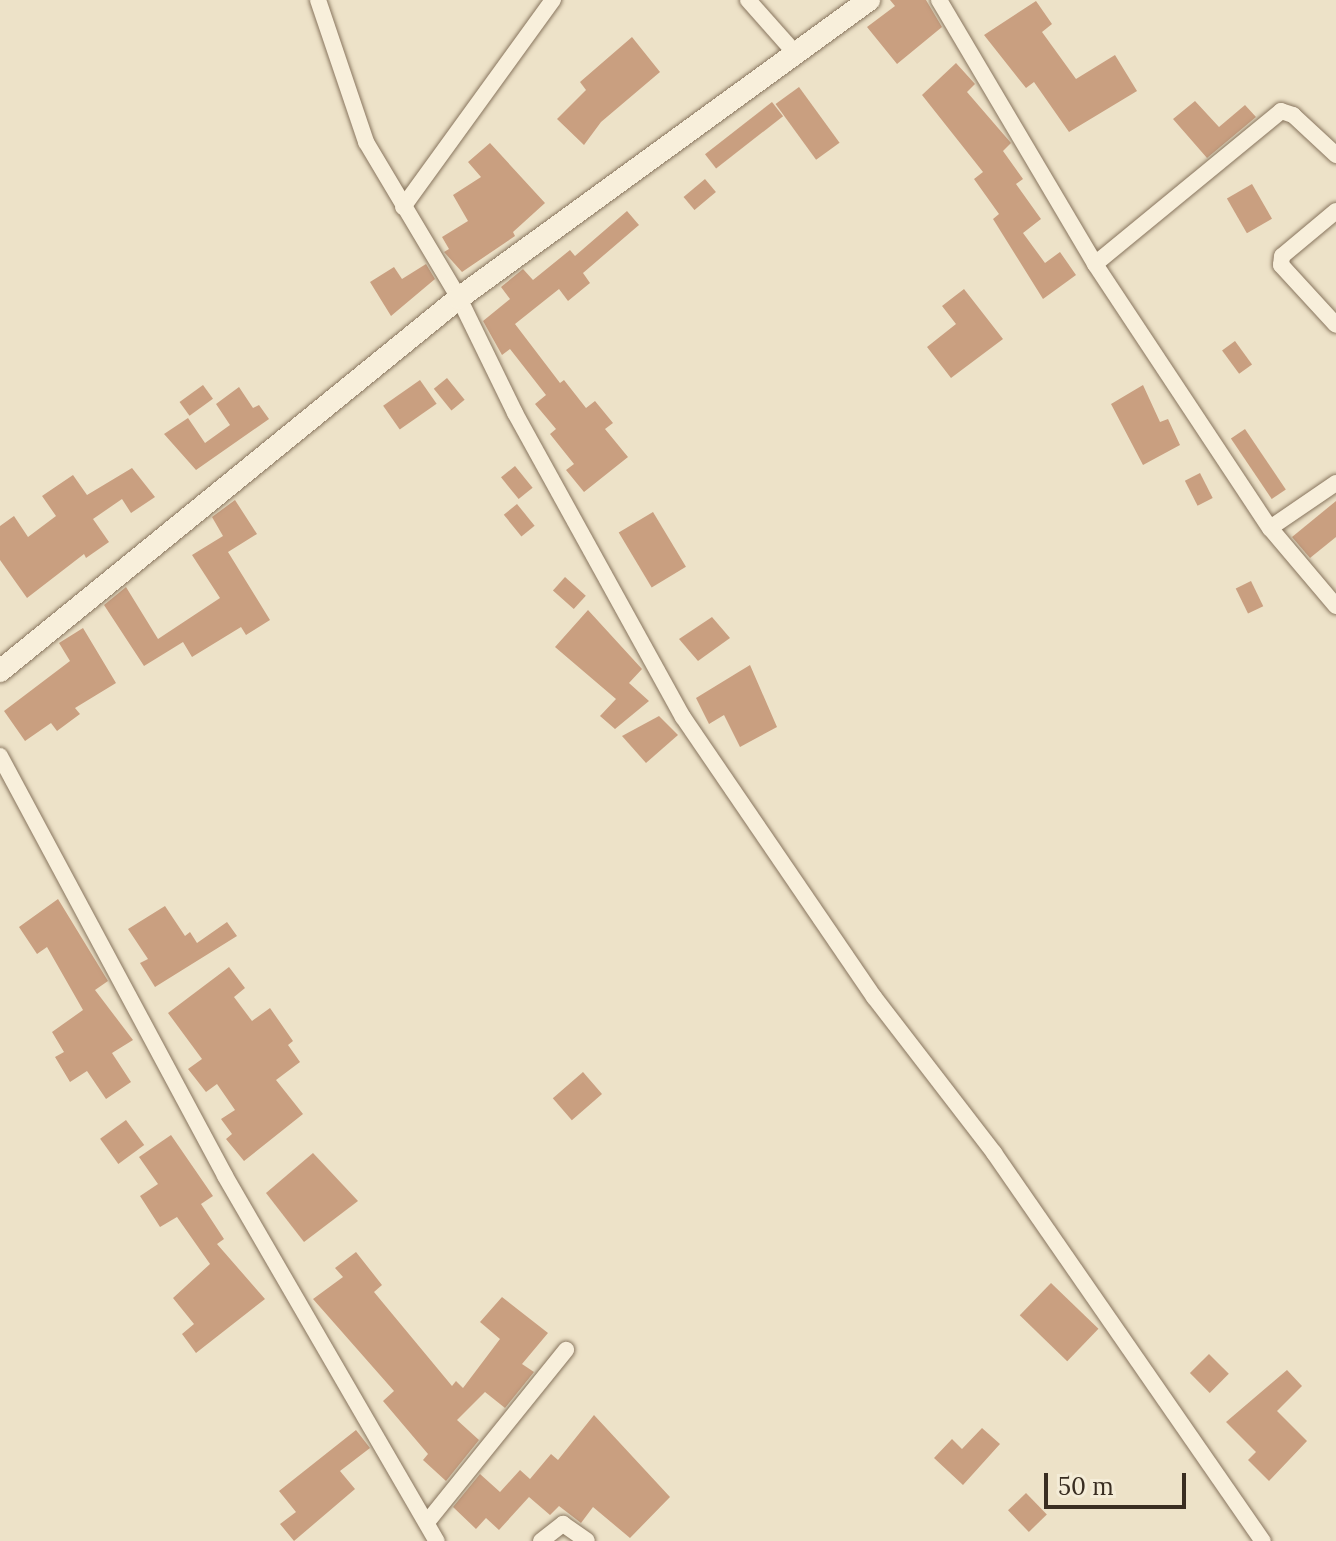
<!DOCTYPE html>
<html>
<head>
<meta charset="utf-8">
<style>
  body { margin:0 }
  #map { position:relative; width:1336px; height:1541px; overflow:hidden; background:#ede2c8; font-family:Lora,serif }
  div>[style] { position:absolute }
  .building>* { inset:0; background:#c99f80; transform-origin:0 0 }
  .roads { filter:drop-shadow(0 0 2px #88755e) drop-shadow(0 0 2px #88755e) }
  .street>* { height:16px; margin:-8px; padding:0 8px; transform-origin:8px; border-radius:8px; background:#f8efdb }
  .secondary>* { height:22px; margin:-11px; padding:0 11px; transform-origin:11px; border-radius:11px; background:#f8efdb }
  span { translate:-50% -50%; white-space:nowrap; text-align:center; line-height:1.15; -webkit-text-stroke:6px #f4ecd7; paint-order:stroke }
  .scale { position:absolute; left:1044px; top:1473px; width:142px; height:36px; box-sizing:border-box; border:4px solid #392d21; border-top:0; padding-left:10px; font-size:24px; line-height:28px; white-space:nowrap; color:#392d21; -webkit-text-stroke:6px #f4ecd7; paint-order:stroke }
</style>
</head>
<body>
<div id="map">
  <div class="building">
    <div style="clip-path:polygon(890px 0,926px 0,942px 27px,897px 64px,867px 27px,895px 6px)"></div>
    <div style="clip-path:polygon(1036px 1px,1052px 24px,1042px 32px,1076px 79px,1115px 55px,1137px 91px,1069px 132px,1034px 82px,1026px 88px,984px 35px)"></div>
    <div style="clip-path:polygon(632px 37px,660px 72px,601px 122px,584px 145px,557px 119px,586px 90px,580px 82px)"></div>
    <div style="clip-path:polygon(956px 63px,975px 84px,967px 92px,1011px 143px,1003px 151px,1023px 179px,1016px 184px,1041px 219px,1023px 233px,1045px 263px,1060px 252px,1076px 275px,1043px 299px,993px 219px,999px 214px,974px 179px,983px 172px,922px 95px)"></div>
    <div style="left:799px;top:87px;width:69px;height:29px;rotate:54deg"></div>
    <div style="clip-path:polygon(1195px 101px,1219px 127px,1245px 105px,1256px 117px,1207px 158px,1173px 119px)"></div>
    <div style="left:772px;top:102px;width:18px;height:85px;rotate:52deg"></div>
    <div style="clip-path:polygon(490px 143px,545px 203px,513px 232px,515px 236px,462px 272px,444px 252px,449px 249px,442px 237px,468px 221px,453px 195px,481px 177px,468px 162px)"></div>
    <div style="left:705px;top:179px;width:17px;height:28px;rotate:50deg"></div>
    <div style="left:1252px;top:184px;width:40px;height:29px;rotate:60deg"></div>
    <div style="clip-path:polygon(627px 211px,639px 225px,583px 273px,590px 283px,568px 301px,559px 289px,515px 324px,560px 383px,564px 380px,586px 408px,595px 401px,613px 423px,605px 429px,628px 457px,584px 492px,566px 470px,574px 464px,550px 434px,556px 429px,535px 404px,546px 395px,510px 349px,502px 355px,483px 321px,510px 299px,501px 287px,523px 269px,533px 280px,570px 250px,575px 256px)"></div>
    <div style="clip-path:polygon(426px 264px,435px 279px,391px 316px,370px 282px,394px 267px,402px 279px)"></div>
    <div style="clip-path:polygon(964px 289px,1003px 339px,951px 378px,927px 347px,956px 324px,942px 306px)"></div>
    <div style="left:1235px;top:341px;width:29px;height:16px;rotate:54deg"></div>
    <div style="left:447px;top:378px;width:28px;height:17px;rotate:51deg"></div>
    <div style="left:420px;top:380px;width:29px;height:45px;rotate:55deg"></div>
    <div style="left:203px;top:385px;width:17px;height:29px;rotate:54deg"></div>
    <div style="clip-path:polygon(1143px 385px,1160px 422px,1168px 419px,1180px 445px,1143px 465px,1111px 404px)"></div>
    <div style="clip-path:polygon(239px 387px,253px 408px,259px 405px,269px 419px,196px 470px,164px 434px,188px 418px,205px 443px,230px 425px,216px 404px)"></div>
    <div style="left:1245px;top:429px;width:73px;height:17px;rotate:56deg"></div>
    <div style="left:515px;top:466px;width:28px;height:18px;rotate:51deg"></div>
    <div style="clip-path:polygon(132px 468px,155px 497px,131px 513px,122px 499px,93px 519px,109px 542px,86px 558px,84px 554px,27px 598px,0 560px,0 526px,14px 516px,28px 537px,56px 516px,42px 496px,73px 475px,87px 495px)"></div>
    <div style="left:1200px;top:473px;width:28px;height:17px;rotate:63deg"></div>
    <div style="clip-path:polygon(235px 500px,257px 534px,228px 552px,270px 620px,246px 635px,241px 627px,192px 657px,183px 642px,144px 666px,104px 605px,126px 587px,158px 639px,220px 598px,192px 555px,223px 536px,212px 517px)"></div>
    <div style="clip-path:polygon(1336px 501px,1336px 537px,1310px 558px,1292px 537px)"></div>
    <div style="left:517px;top:504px;width:28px;height:17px;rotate:51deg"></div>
    <div style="left:653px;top:512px;width:64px;height:40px;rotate:59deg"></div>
    <div style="left:565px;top:577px;width:28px;height:18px;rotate:42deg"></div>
    <div style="left:1251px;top:581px;width:28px;height:17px;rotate:64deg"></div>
    <div style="clip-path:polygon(588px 610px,642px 669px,629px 683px,649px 701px,615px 729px,600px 716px,616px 699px,555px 647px)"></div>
    <div style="clip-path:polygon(712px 617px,730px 638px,698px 661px,679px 639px)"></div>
    <div style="clip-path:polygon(83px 628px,116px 683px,75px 708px,80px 714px,57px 731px,51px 723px,25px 741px,4px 711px,70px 661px,59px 643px)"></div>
    <div style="clip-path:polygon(750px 665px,777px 727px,740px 747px,724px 715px,709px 724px,696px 698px)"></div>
    <div style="clip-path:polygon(659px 716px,678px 735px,646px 763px,622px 736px)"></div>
    <div style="clip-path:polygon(58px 899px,108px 981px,95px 990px,133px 1040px,112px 1053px,131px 1082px,106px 1099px,87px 1071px,70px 1082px,55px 1057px,64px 1052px,52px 1032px,83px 1010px,47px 947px,37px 954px,19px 927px)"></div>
    <div style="clip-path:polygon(165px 906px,185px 936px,190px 932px,197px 943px,227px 922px,237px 936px,155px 987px,140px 963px,148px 959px,128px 929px)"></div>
    <div style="clip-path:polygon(229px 967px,245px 988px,234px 997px,252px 1021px,270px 1008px,293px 1041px,288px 1045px,300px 1062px,276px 1080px,303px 1114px,244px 1161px,226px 1139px,232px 1134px,221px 1119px,235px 1110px,217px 1084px,206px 1092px,188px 1069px,202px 1059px,168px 1013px)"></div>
    <div style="left:583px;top:1072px;width:29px;height:40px;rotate:49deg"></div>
    <div style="left:126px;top:1120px;width:31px;height:32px;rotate:54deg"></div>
    <div style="clip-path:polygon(171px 1135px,213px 1196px,201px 1204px,224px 1239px,217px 1244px,265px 1299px,196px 1353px,182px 1334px,194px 1324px,173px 1298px,210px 1264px,177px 1217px,160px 1227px,140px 1196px,158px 1184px,139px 1157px)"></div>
    <div style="clip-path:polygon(313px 1153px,358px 1201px,304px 1242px,266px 1193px)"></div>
    <div style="clip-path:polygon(356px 1252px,382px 1285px,374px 1292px,452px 1386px,456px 1381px,463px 1388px,500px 1339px,480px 1322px,502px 1297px,548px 1333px,522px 1364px,534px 1372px,505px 1408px,485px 1392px,457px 1420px,479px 1440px,446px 1481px,423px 1460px,428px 1454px,383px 1401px,394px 1391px,313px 1299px,343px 1277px,335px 1268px)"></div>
    <div style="left:1051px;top:1283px;width:66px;height:45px;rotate:44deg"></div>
    <div style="left:1209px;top:1354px;width:28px;height:27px;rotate:45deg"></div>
    <div style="clip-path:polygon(1287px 1370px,1302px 1386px,1277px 1411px,1307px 1441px,1269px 1481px,1248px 1460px,1256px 1452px,1226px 1422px)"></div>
    <div style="clip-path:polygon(594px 1415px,670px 1497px,630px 1538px,593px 1507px,581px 1523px,559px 1506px,550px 1515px,529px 1497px,499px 1530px,486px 1518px,476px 1529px,453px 1507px,480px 1474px,500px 1492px,520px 1470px,530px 1479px,551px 1454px,558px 1460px)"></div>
    <div style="clip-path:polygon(982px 1428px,1000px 1444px,963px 1485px,934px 1458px,952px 1439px,962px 1449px)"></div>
    <div style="clip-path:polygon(356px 1430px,370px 1448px,340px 1471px,355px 1489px,294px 1541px,280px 1524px,296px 1512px,279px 1491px)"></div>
    <div style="left:1026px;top:1493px;width:30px;height:25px;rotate:46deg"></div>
  </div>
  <div class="roads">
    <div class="street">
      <div style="left:318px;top:0;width:150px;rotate:71.3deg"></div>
      <div style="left:366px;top:142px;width:182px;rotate:59.2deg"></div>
      <div style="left:459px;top:298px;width:128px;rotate:64deg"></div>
      <div style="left:515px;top:413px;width:347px;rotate:61.1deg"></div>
      <div style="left:683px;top:717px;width:339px;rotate:55.7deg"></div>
      <div style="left:874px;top:997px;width:197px;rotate:52.4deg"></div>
      <div style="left:994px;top:1153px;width:472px;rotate:55.3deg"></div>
      <div style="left:748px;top:0;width:72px;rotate:48.4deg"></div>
      <div style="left:939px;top:0;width:307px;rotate:59.4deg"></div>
      <div style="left:1095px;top:264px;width:317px;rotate:56.5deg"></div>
      <div style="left:1270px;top:528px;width:102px;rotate:49.8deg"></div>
      <div style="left:403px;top:207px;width:256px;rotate:-54.1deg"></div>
      <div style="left:1336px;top:211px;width:70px;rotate:140.2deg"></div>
      <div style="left:1282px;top:256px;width:9px;rotate:96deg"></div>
      <div style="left:1281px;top:265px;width:81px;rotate:47.5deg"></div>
      <div style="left:1095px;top:264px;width:241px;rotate:-39.4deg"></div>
      <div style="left:1281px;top:111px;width:13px;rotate:18deg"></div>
      <div style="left:1293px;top:115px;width:59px;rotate:42.9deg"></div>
      <div style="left:1270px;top:528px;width:80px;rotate:-34.3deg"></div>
      <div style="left:0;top:756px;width:476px;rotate:61.8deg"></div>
      <div style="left:225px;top:1176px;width:422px;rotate:59.9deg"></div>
      <div style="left:428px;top:1521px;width:220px;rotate:-51.1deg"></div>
      <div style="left:541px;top:1541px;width:28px;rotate:-38deg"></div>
      <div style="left:563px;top:1524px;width:29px;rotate:35deg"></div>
    </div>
    <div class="secondary">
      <div style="left:0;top:671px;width:591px;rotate:-39.1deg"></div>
      <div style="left:459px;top:298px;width:507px;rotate:-36.01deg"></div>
    </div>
  </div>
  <div class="scale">50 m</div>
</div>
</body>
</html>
